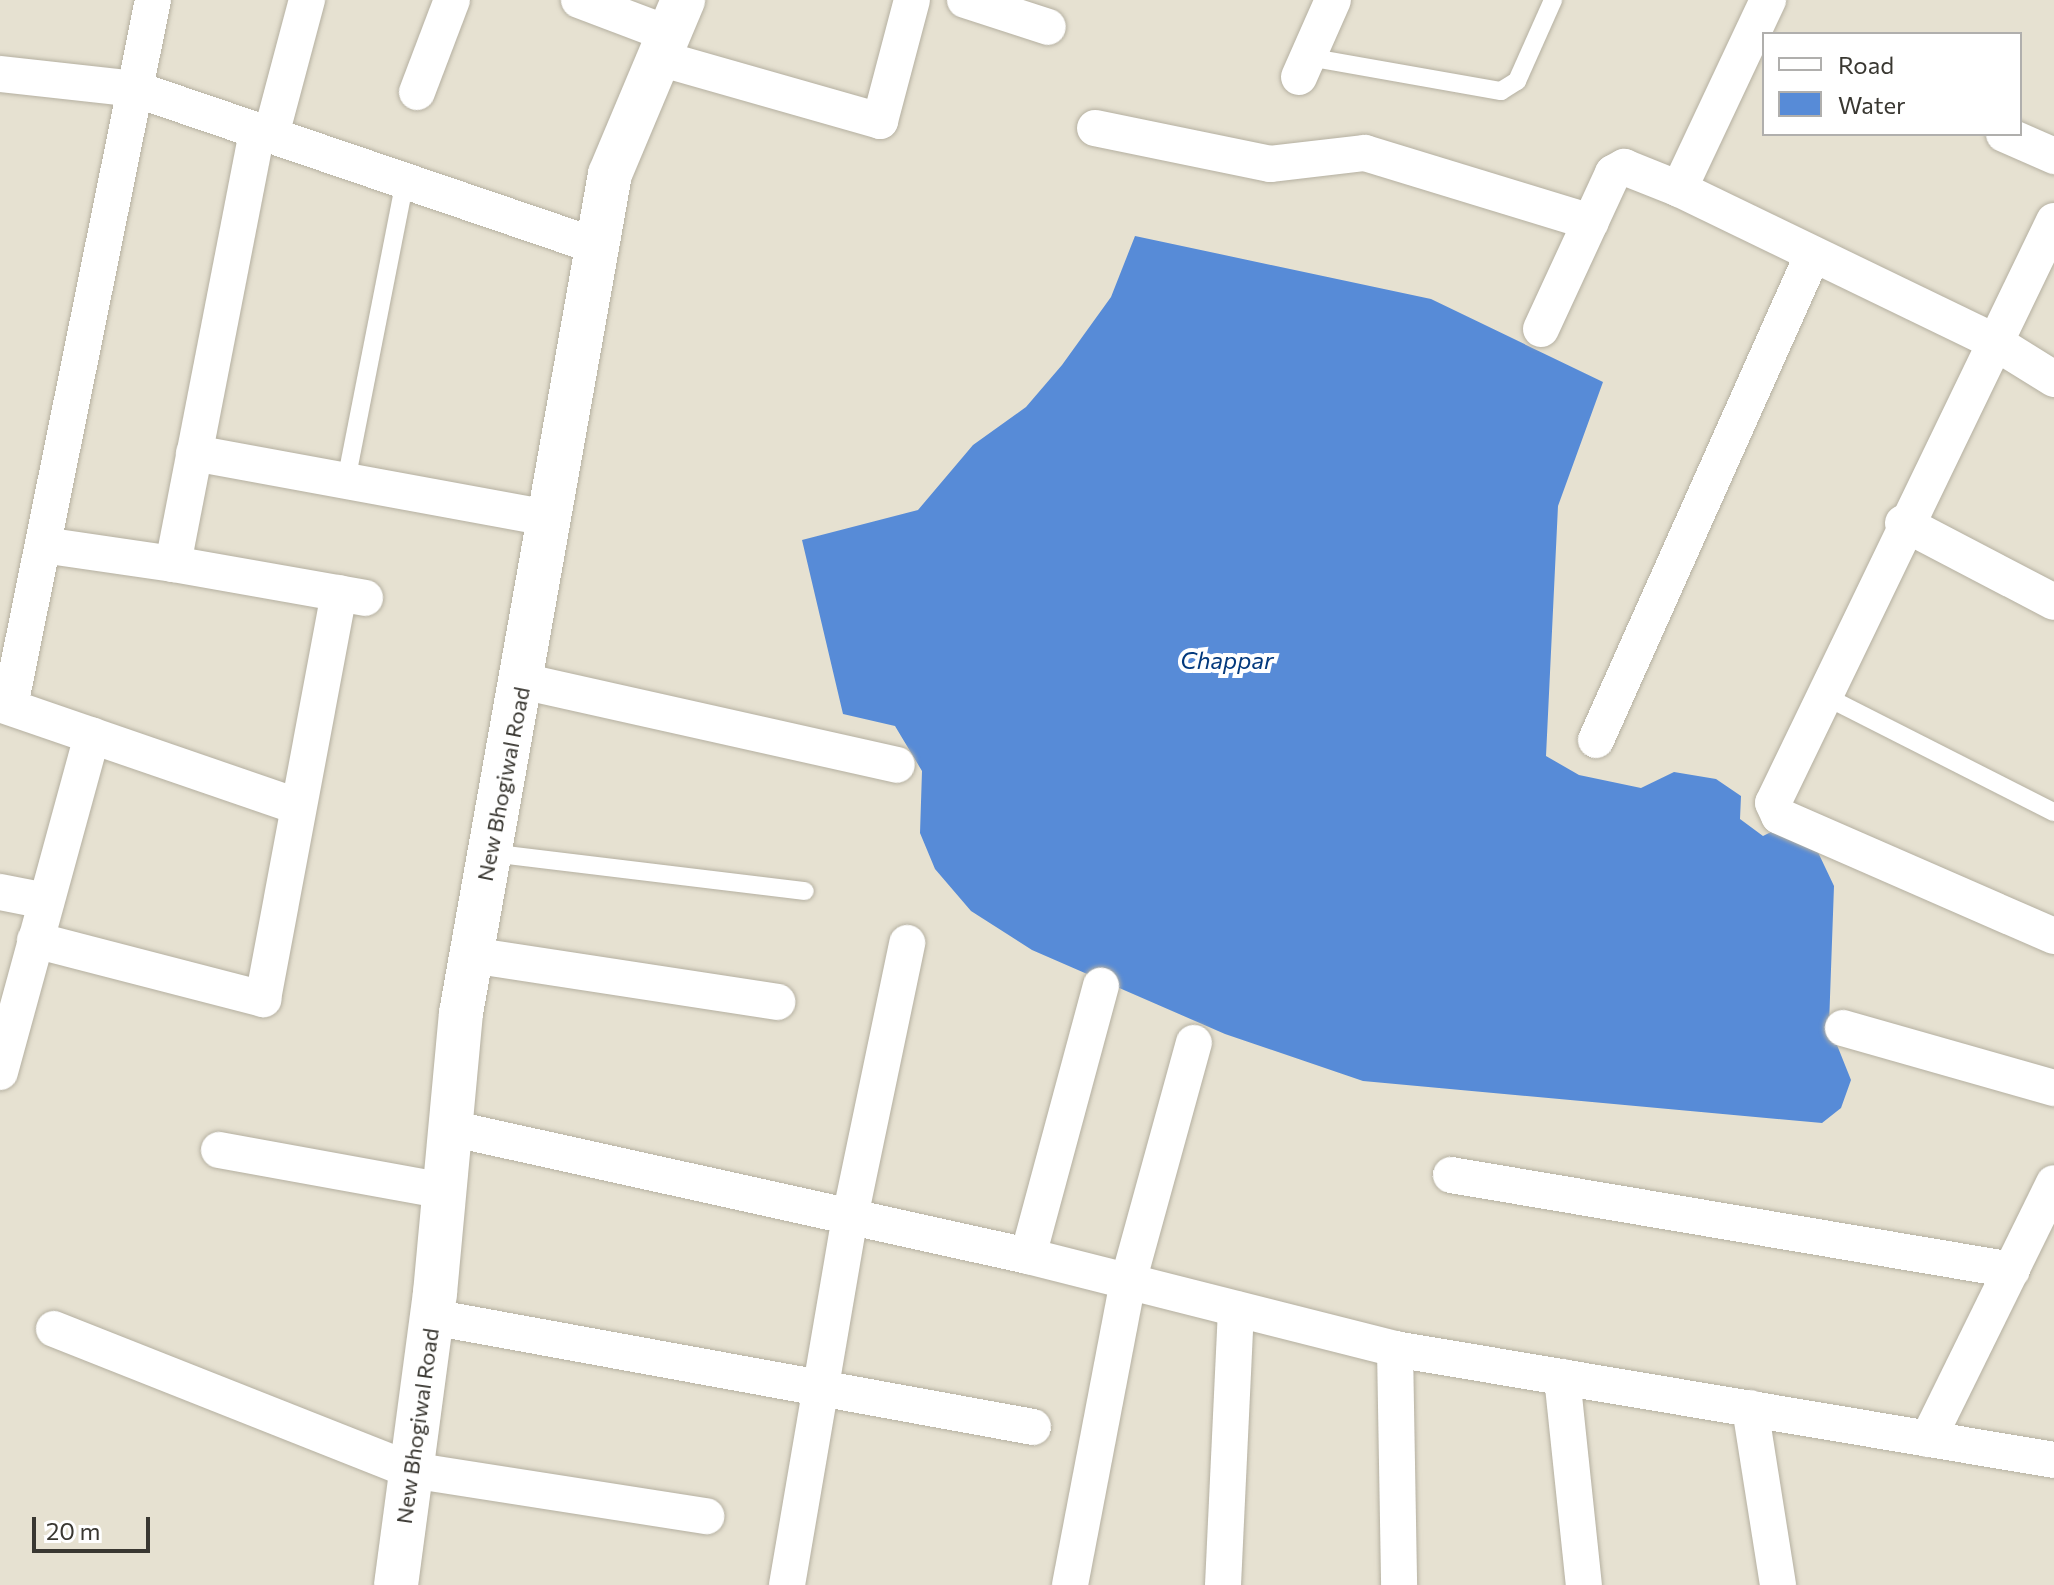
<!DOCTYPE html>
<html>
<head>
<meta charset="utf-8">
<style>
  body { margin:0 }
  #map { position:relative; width:2054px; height:1585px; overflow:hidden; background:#e6e1d1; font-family:Commissioner,sans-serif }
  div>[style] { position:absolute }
  .water>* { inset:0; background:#578bd7 }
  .roads { filter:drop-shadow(0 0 2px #b5b0a1) drop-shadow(0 0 2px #b5b0a1) }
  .service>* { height:18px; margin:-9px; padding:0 9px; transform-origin:9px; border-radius:9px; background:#fff }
  .minor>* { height:36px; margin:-18px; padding:0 18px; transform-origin:18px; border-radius:18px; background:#fff }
  .tertiary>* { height:44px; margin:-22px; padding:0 22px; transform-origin:22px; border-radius:22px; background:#fff }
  span { translate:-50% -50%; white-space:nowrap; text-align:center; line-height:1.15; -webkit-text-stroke:8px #fff; paint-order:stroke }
  .street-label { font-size:22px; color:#393731 }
  .water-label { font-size:24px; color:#03397d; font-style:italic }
  .legend { position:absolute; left:1762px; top:32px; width:260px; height:104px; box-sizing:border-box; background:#fff; border:2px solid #b0afad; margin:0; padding:10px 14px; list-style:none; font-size:24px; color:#393731 }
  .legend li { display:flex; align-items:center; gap:16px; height:40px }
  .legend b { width:40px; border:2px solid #b0afad }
  .scale { position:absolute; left:32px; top:1517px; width:118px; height:36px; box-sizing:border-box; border:4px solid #393731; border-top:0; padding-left:10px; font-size:24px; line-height:28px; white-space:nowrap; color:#393731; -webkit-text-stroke:6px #fff; paint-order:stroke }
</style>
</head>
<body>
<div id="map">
  <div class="water">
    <div style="clip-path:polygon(1135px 236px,1431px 299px,1603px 382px,1558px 506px,1546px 756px,1579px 775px,1641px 788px,1674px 772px,1716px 779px,1741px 796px,1740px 819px,1763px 836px,1775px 830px,1816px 848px,1834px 886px,1829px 1025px,1851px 1080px,1841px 1108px,1822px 1123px,1363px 1081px,1225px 1034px,1032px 950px,971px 911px,935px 869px,920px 833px,922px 771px,895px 726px,843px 714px,802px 540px,918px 510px,973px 445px,1026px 407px,1062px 365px,1111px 297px)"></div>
  </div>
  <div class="roads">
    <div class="service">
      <div style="left:1308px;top:57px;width:196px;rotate:10deg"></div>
      <div style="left:1501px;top:91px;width:19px;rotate:-32deg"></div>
      <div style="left:1517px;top:81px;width:89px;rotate:-66deg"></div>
      <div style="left:346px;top:481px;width:306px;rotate:-78.9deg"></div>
      <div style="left:1821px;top:694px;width:261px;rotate:26.9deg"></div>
      <div style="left:490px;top:853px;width:317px;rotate:6.9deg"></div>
    </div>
    <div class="minor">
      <div style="left:579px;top:0;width:96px;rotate:20.7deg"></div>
      <div style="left:965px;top:0;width:87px;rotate:18deg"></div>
      <div style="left:1768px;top:0;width:209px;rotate:115.2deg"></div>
      <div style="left:1679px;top:189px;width:349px;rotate:25.8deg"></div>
      <div style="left:1993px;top:341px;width:72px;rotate:31.9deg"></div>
      <div style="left:659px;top:58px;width:230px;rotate:15.9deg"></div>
      <div style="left:880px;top:121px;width:125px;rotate:-75.2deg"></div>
      <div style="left:0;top:74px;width:136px;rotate:6.3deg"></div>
      <div style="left:135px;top:89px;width:489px;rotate:18.8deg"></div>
      <div style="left:1299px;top:77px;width:84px;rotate:-66.2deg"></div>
      <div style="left:417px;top:92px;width:98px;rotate:-69.2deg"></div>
      <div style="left:1095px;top:128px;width:179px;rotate:11.6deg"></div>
      <div style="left:1270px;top:164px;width:96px;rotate:-6.6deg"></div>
      <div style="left:1365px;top:153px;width:236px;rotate:17deg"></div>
      <div style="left:2004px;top:134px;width:55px;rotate:23.7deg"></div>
      <div style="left:271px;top:135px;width:140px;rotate:-75.1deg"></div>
      <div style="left:2054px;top:221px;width:646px;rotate:115.77deg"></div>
      <div style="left:1773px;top:803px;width:14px;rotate:65deg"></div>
      <div style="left:1779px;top:816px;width:300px;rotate:23.6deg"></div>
      <div style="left:1541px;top:329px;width:172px;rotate:-65.2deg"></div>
      <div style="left:1613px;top:173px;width:13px;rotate:-29deg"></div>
      <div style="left:1624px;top:167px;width:59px;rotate:21.8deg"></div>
      <div style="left:194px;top:453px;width:364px;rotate:10.4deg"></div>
      <div style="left:1903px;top:523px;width:170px;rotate:27.6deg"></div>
      <div style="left:43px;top:545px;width:131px;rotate:8.3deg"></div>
      <div style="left:173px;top:564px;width:442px;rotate:-79deg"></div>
      <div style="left:173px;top:564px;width:195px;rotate:10deg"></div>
      <div style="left:522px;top:681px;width:384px;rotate:12.6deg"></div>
      <div style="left:0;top:704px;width:314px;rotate:19deg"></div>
      <div style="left:10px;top:706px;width:720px;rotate:-78.55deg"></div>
      <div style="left:1596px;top:740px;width:532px;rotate:-65.94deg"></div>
      <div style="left:0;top:892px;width:47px;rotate:11.1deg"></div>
      <div style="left:35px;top:940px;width:236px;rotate:14.5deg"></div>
      <div style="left:263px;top:999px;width:413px;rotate:-79.4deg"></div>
      <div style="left:471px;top:955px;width:310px;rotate:8.7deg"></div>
      <div style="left:1843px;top:1028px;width:219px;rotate:15.9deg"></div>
      <div style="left:0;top:1072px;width:349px;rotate:-74.7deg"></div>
      <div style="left:450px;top:1128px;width:592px;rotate:12.49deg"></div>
      <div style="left:1028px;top:1256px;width:379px;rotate:14.2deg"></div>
      <div style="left:1395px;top:1349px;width:668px;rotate:9.56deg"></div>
      <div style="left:219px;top:1150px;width:229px;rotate:10.3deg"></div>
      <div style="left:1451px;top:1175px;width:569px;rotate:9.61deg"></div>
      <div style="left:1028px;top:1256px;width:280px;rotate:-74.9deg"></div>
      <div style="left:432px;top:1317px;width:611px;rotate:10.37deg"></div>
      <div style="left:54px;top:1329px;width:384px;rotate:21.6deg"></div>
      <div style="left:411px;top:1470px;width:299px;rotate:8.9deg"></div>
      <div style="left:1395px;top:1349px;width:236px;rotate:89deg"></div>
      <div style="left:1562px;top:1377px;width:209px;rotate:84deg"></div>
      <div style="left:1750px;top:1408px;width:179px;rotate:81deg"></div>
      <div style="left:1928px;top:1439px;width:285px;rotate:-63.8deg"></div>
      <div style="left:787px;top:1585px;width:373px;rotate:-80.3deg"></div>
      <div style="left:850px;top:1217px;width:280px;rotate:-78.2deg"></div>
      <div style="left:1070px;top:1585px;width:309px;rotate:-79.2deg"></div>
      <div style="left:1128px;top:1282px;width:248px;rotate:-74.6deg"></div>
      <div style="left:1223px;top:1585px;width:276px;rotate:-87.3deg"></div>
    </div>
    <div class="tertiary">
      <div style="left:396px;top:1585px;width:295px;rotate:-82.4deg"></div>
      <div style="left:435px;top:1293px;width:281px;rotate:-84.7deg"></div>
      <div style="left:461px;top:1013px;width:852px;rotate:-79.93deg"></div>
      <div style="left:610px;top:174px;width:189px;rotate:-67.2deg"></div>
    </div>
  </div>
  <div class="street-label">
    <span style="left:503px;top:784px;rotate:-79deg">New Bhogiwal Road</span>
    <span style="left:417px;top:1426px;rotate:-82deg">New Bhogiwal Road</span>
  </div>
  <div class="water-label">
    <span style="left:1227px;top:660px">Chappar</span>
  </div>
  <ul class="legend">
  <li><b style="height:10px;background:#fff"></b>Road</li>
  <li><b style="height:22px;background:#578bd7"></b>Water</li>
  </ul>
  <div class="scale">20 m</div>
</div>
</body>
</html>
